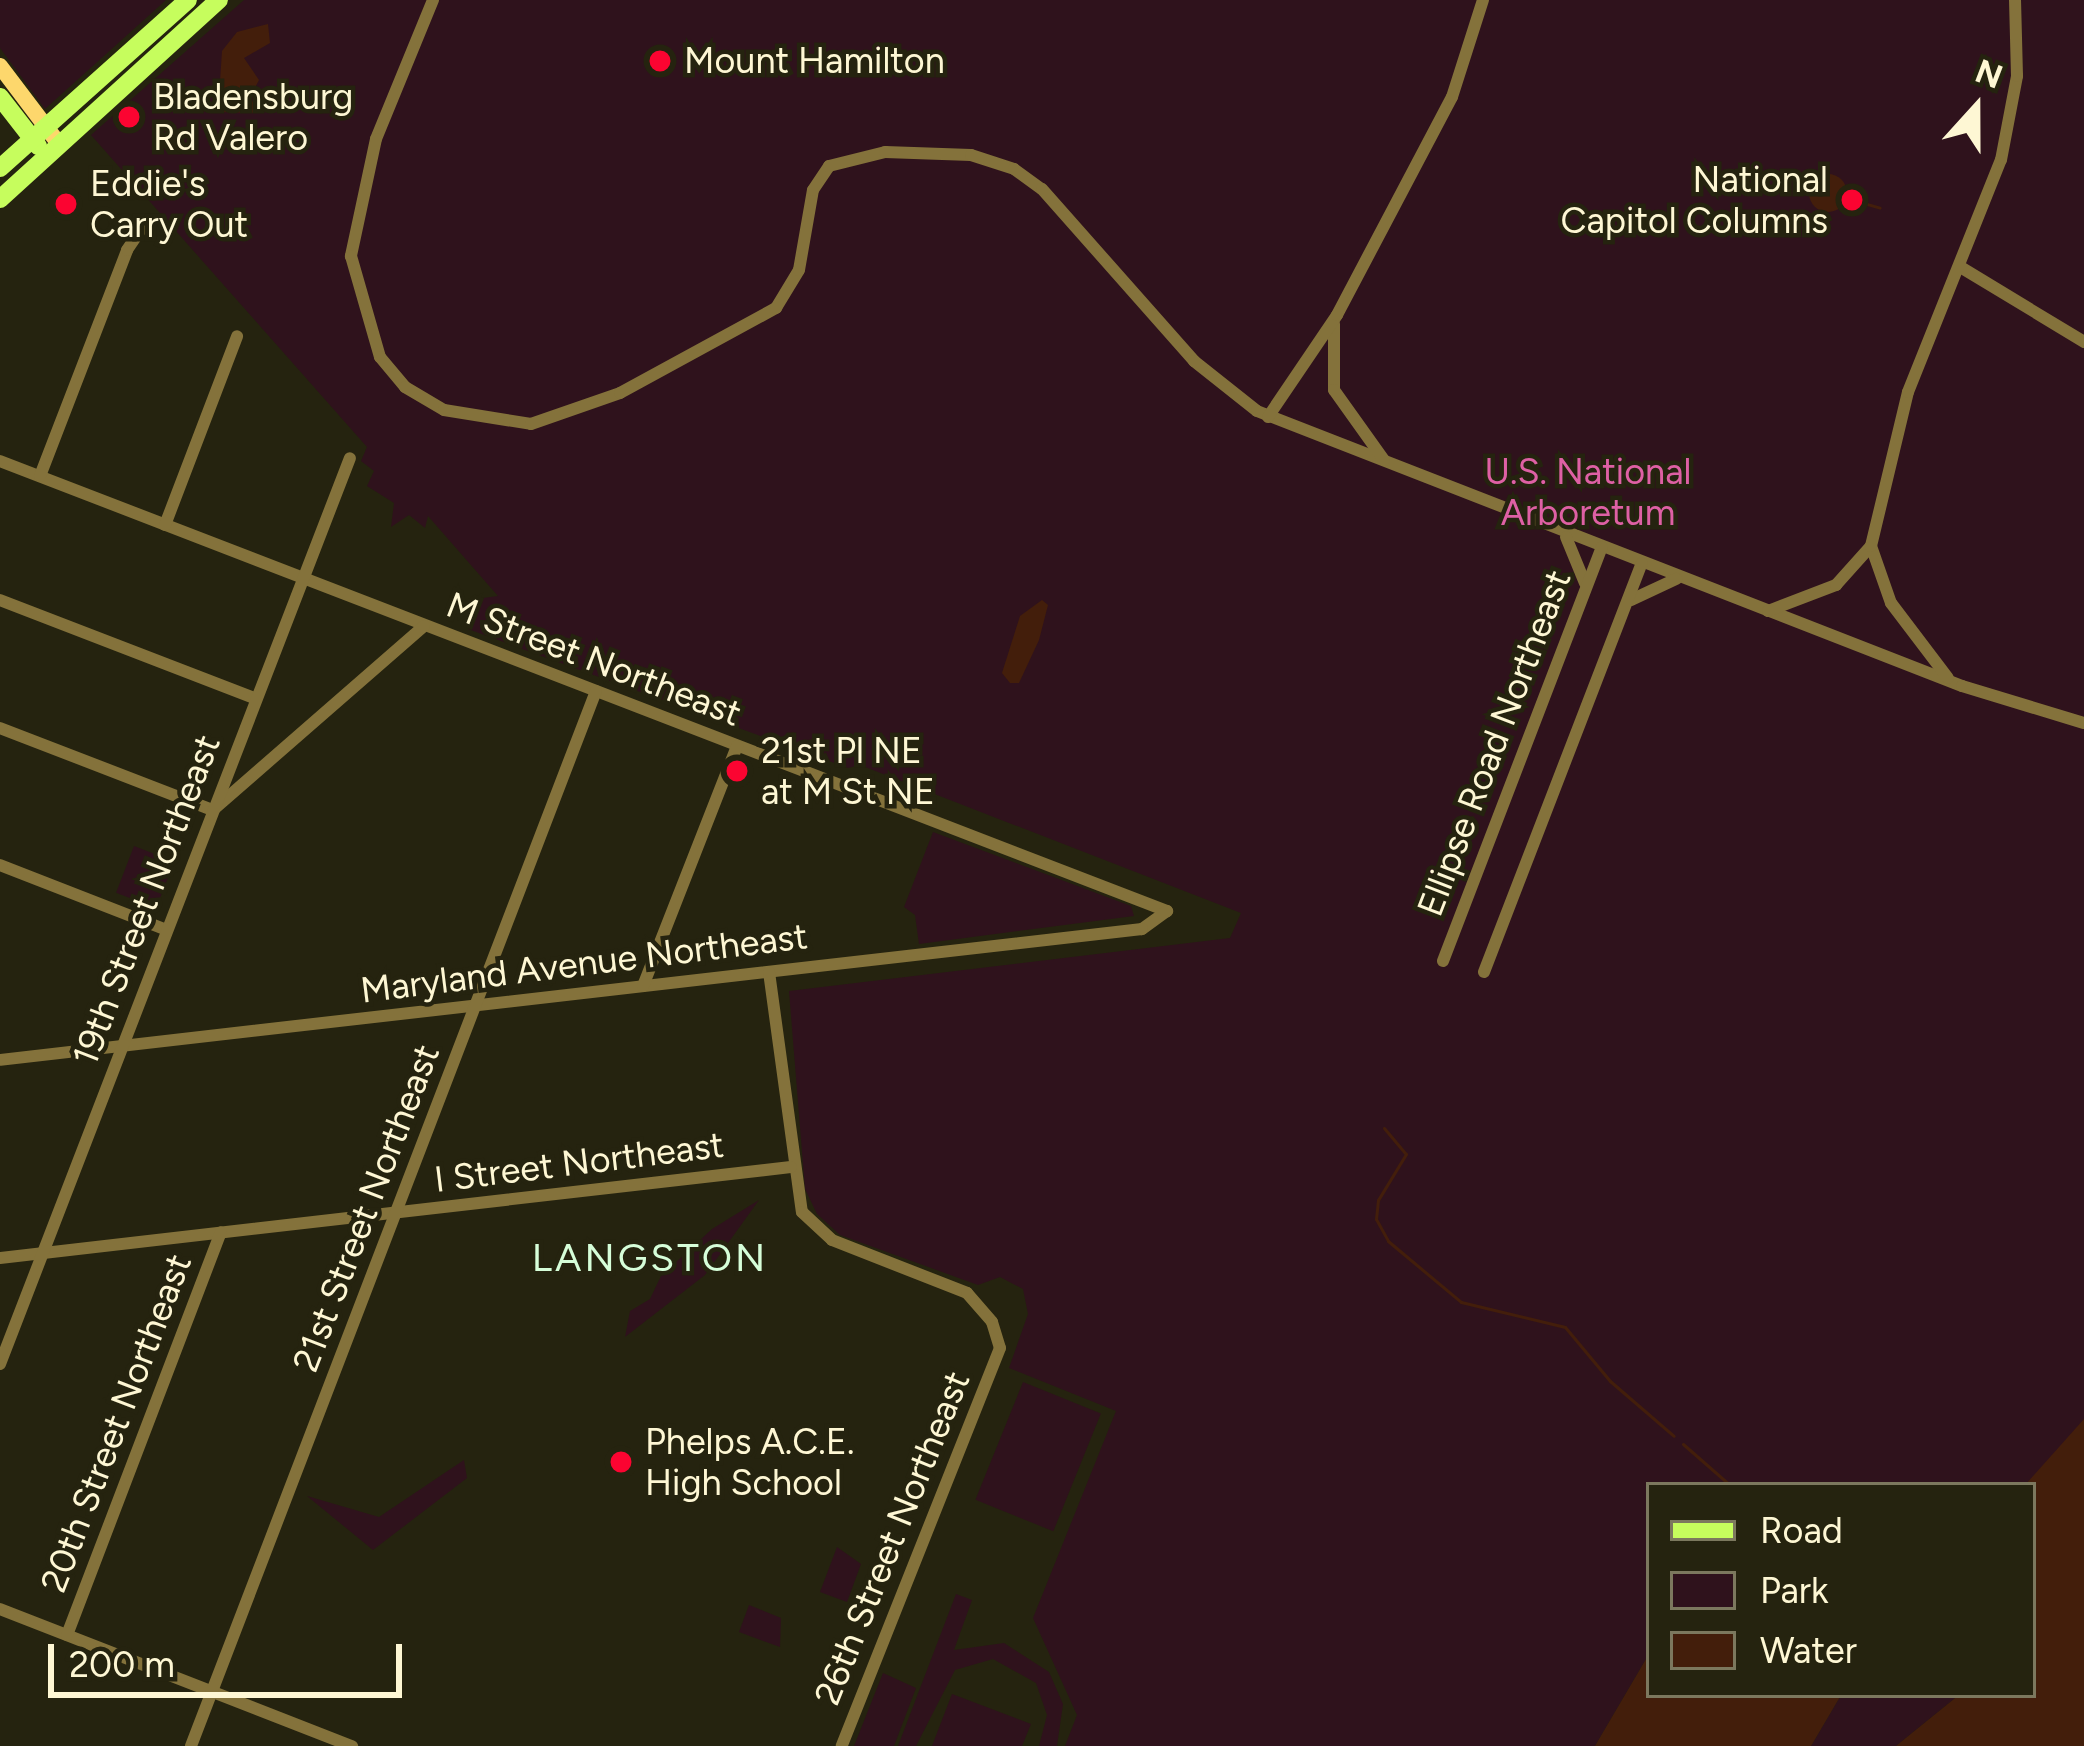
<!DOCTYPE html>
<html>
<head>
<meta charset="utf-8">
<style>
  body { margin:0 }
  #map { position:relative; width:2084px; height:1746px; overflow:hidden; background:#25230f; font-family:Figtree,sans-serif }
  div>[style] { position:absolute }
  .green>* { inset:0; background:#2f121c; transform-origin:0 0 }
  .water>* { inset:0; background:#431e0b }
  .round { border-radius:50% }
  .stream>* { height:3px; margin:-1.5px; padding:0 1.5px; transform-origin:1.5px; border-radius:1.5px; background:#431e0b }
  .street>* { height:12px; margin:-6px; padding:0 6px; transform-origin:6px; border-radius:6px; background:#84723b }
  .secondary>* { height:16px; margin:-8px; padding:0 8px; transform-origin:8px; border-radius:8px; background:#fdd76c }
  .primary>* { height:18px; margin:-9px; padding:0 9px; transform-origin:9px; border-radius:9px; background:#c6fd5d }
  .dots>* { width:33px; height:33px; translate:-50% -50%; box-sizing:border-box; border:6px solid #25230f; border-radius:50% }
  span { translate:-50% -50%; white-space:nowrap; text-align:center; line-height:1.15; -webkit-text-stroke:9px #25230f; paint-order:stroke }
  .poi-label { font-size:36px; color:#fef7d4 }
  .left { translate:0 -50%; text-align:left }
  .right { translate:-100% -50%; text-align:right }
  .park-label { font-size:36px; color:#de60a4 }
  .street-label { font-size:36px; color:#fef7d4 }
  .neighbourhood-label { font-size:39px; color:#d6fed9; letter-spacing:3px }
  .legend { position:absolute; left:1646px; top:1482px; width:390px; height:216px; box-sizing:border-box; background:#25230f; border:3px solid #7c785e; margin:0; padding:15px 21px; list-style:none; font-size:36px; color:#fef7d4 }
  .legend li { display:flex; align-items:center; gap:24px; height:60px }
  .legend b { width:60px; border:3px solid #7c785e }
  .north { position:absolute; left:1916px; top:48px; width:120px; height:120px; -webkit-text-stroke:9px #25230f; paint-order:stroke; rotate:21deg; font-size:33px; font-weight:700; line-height:48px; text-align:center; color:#fef7d4 }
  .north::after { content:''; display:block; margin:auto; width:42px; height:54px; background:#fef7d4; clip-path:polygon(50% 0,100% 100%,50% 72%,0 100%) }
  .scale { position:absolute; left:48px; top:1644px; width:354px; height:54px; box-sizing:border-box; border:6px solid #fef7d4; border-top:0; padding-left:15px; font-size:36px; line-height:42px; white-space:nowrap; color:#fef7d4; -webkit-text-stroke:9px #25230f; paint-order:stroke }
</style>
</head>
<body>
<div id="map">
  <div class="green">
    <div style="clip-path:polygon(0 0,166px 0,45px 109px,0 48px)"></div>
    <div style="clip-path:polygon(244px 0,2084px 0,2084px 1419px,2068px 1443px,2025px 1485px,1649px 1485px,1649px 1654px,1595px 1746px,1065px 1746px,1077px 1715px,1033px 1618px,1116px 1411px,1009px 1368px,1028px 1314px,1023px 1289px,1000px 1277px,978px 1285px,840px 1235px,817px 1214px,805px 1189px,789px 991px,1230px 938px,1241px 913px,860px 765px,848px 768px,468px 629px,483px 598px,498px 596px,428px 516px,425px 528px,409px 515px,391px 527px,394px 503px,367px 486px,374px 471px,361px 461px,367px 447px,91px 135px)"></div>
    <div style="clip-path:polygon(933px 832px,1131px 906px,1134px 916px,919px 944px,915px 915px,904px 907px)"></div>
    <div style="left:134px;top:846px;width:43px;height:50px;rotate:21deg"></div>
    <div style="clip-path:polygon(759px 1200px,705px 1275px,625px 1337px,630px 1311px,650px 1299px,661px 1276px,712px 1229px)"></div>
    <div style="left:1023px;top:1382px;width:84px;height:127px;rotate:22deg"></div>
    <div style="clip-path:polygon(464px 1460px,467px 1478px,373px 1550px,307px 1496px,379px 1517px)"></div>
    <div style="clip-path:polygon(837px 1547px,861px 1564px,847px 1602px,820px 1592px)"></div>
    <div style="clip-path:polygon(956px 1594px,972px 1600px,954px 1650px,1004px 1643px,1049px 1672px,1063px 1704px,1057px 1746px,1039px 1746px,1047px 1715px,1036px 1683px,993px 1659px,955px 1670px,916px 1746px,898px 1746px)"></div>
    <div style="clip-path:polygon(749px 1605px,781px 1618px,780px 1647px,739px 1632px)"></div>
    <div style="clip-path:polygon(883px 1673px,916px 1688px,894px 1746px,854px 1746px)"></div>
    <div style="clip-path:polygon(952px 1694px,1031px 1724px,1022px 1746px,932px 1746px)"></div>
    <div style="clip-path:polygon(1841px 1695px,1959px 1695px,1896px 1746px,1811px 1746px)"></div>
  </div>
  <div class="water">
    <div style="clip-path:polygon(268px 24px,270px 43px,244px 58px,259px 80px,250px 97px,259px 113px,218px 112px,222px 51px,237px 32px)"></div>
    <div class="round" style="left:1809px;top:174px;width:38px;height:38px"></div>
    <div style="clip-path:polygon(1042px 600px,1048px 605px,1039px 640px,1019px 683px,1010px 683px,1002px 673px,1020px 616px)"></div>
    <div style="clip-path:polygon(2084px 1419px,2084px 1746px,1896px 1746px,1959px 1695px,2033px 1695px,2033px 1485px,2025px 1485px)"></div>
    <div style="clip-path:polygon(1649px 1654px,1649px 1695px,1841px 1695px,1811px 1746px,1595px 1746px)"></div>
  </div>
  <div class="stream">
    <div style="left:1846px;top:198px;width:35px;rotate:16deg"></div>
    <div style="left:1384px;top:1128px;width:34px;rotate:50deg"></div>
    <div style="left:1406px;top:1154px;width:54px;rotate:121.3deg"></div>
    <div style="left:1378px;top:1200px;width:19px;rotate:96deg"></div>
    <div style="left:1376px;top:1219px;width:25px;rotate:61deg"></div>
    <div style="left:1388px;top:1241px;width:95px;rotate:39.9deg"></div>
    <div style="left:1461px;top:1302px;width:107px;rotate:13.5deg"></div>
    <div style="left:1565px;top:1327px;width:70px;rotate:50.2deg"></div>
    <div style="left:1610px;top:1381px;width:84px;rotate:40.7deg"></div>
    <div style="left:1683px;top:1444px;width:62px;rotate:41.1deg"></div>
  </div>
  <div class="street">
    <div style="left:433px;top:0;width:150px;rotate:112.3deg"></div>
    <div style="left:376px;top:139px;width:120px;rotate:102.1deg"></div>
    <div style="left:351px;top:256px;width:105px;rotate:74deg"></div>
    <div style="left:380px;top:357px;width:39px;rotate:50deg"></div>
    <div style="left:405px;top:387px;width:45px;rotate:30.5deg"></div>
    <div style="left:444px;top:410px;width:88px;rotate:9.1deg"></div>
    <div style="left:531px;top:424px;width:94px;rotate:-19.2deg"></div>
    <div style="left:620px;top:393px;width:178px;rotate:-28.6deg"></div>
    <div style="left:776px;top:308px;width:44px;rotate:-58.8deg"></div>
    <div style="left:799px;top:270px;width:81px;rotate:-80.1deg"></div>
    <div style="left:813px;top:190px;width:29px;rotate:-56deg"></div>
    <div style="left:829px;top:166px;width:58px;rotate:-14deg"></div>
    <div style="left:885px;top:152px;width:86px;rotate:2deg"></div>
    <div style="left:971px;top:155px;width:45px;rotate:18deg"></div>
    <div style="left:1014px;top:169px;width:34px;rotate:36deg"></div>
    <div style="left:1042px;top:189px;width:230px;rotate:48.5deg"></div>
    <div style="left:1194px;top:361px;width:80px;rotate:38.4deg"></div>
    <div style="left:1257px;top:411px;width:757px;rotate:21.31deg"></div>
    <div style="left:1962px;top:686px;width:127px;rotate:16.9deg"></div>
    <div style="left:1962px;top:268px;width:143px;rotate:31.2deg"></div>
    <div style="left:1334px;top:324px;width:66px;rotate:90deg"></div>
    <div style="left:1334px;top:390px;width:86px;rotate:54.5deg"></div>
    <div style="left:1268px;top:417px;width:123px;rotate:-55.9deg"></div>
    <div style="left:1337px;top:315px;width:246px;rotate:-62.2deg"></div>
    <div style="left:1452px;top:97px;width:102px;rotate:-72.3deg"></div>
    <div style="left:0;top:461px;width:1251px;rotate:21.09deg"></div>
    <div style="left:1167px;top:911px;width:31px;rotate:144deg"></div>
    <div style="left:1142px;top:929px;width:1149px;rotate:173.46deg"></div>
    <div style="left:40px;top:476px;width:242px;rotate:-68.9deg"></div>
    <div style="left:127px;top:250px;width:30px;rotate:-56deg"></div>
    <div style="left:165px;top:525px;width:202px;rotate:-69.1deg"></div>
    <div style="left:1566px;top:537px;width:50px;rotate:67.6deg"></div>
    <div style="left:1871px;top:546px;width:60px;rotate:70.7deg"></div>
    <div style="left:1891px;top:603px;width:94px;rotate:52.8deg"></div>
    <div style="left:0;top:600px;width:274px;rotate:21.1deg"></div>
    <div style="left:1631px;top:600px;width:50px;rotate:-25deg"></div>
    <div style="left:1768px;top:611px;width:73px;rotate:-20.9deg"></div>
    <div style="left:1836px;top:585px;width:52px;rotate:-48.1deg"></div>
    <div style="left:1871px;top:546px;width:158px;rotate:-76.5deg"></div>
    <div style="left:1908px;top:392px;width:250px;rotate:-68.2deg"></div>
    <div style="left:2001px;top:160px;width:86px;rotate:-79.2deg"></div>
    <div style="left:2017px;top:76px;width:76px;rotate:-91.5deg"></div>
    <div style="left:0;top:728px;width:228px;rotate:21.1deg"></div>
    <div style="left:213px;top:810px;width:280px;rotate:-41.1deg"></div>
    <div style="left:0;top:865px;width:179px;rotate:21.3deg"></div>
    <div style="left:1443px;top:961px;width:443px;rotate:-69deg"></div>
    <div style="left:769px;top:972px;width:242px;rotate:82.2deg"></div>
    <div style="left:802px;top:1212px;width:41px;rotate:43deg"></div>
    <div style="left:832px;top:1240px;width:145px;rotate:21.4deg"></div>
    <div style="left:967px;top:1293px;width:38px;rotate:49deg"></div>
    <div style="left:992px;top:1322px;width:27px;rotate:73deg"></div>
    <div style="left:1000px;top:1348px;width:428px;rotate:111.7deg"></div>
    <div style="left:1484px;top:972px;width:438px;rotate:-68.9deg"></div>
    <div style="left:643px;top:986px;width:258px;rotate:-68.6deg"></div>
    <div style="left:0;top:1258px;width:796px;rotate:-6.56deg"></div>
    <div style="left:0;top:1364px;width:971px;rotate:-68.88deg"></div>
    <div style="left:0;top:1609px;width:378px;rotate:21.3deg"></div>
    <div style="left:67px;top:1635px;width:431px;rotate:-69.1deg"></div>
    <div style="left:191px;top:1746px;width:1130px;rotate:-69deg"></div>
  </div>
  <div class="secondary">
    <div style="left:0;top:66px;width:98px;rotate:52.9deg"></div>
  </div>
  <div class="primary">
    <div style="left:0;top:97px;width:62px;rotate:52.2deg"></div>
    <div style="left:0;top:168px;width:252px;rotate:-41.8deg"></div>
    <div style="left:0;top:199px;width:296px;rotate:-42.3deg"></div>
  </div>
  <div class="dots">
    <div style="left:660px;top:61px;background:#fb0431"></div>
    <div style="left:129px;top:117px;background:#fb0431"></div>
    <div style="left:1852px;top:200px;background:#fb0431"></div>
    <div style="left:66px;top:204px;background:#fb0431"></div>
    <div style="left:737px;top:771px;background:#fb0431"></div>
    <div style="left:621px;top:1462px;background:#fb0431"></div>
  </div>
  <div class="poi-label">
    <span class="left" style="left:684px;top:61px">Mount Hamilton</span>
    <span class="left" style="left:153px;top:117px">Bladensburg<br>Rd Valero</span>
    <span class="right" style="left:1828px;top:200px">National<br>Capitol Columns</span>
    <span class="left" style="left:90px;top:204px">Eddie's<br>Carry Out</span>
    <span class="left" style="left:761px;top:771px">21st Pl NE<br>at M St NE</span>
    <span class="left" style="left:645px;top:1462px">Phelps A.C.E.<br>High School</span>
  </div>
  <div class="park-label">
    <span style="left:1588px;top:492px">U.S. National<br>Arboretum</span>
  </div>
  <div class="street-label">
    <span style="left:594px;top:659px;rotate:21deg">M Street Northeast</span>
    <span style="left:1494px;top:743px;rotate:-69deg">Ellipse Road Northeast</span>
    <span style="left:146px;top:900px;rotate:-69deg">19th Street Northeast</span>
    <span style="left:584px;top:963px;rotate:-7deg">Maryland Avenue Northeast</span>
    <span style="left:579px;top:1162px;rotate:-7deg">I Street Northeast</span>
    <span style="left:366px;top:1208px;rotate:-69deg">21st Street Northeast</span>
    <span style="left:116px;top:1423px;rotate:-69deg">20th Street Northeast</span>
    <span style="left:892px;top:1538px;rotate:-68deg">26th Street Northeast</span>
  </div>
  <div class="neighbourhood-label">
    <span style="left:650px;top:1258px">LANGSTON</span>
  </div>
  <ul class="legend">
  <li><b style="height:15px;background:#c6fd5d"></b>Road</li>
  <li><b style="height:33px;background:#2f121c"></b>Park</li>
  <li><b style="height:33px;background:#431e0b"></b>Water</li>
  </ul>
  <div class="north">N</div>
  <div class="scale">200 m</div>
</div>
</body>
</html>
